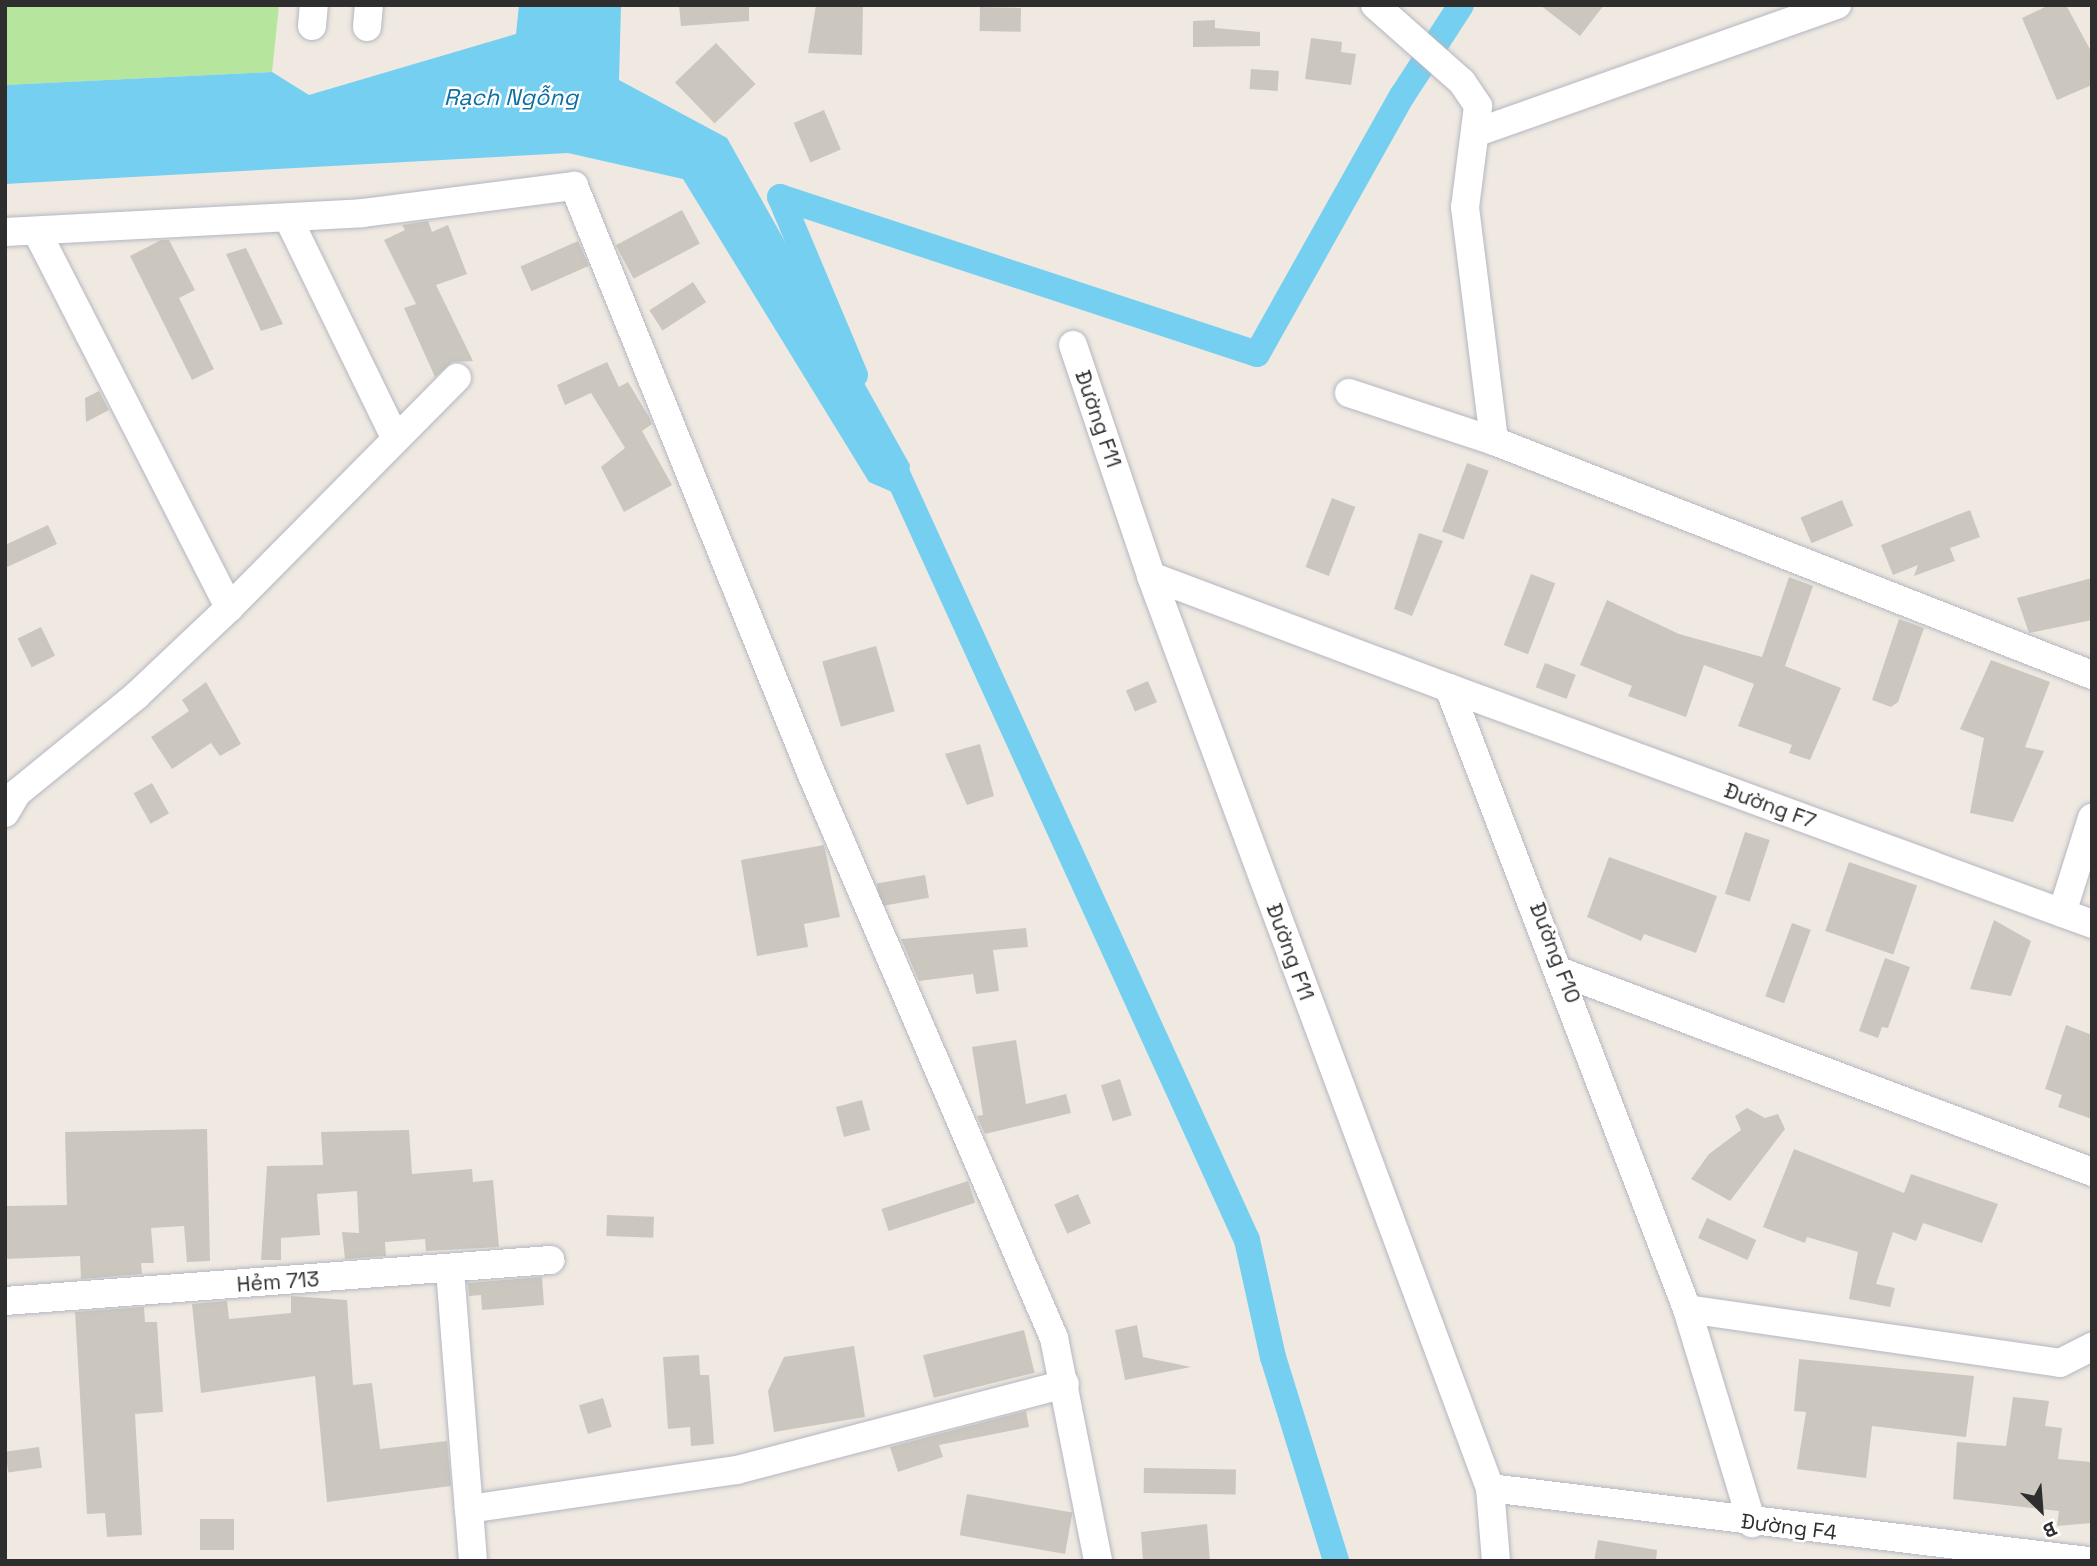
<!DOCTYPE html>
<html>
<head>
<meta charset="utf-8">
<style>
  body { margin:0 }
  #map { position:relative; width:2097px; height:1566px; overflow:hidden; background:#efe9e1; font-family:"Space Grotesk",sans-serif }
  div>[style] { position:absolute }
  .green>* { inset:0; background:#b6e59e }
  .water>* { inset:0; background:#75cff0 }
  .canal>* { height:26px; margin:-13px; padding:0 13px; transform-origin:13px; border-radius:13px; background:#75cff0 }
  .building>* { inset:0; background:#cbc7bf; transform-origin:0 0 }
  .roads { filter:drop-shadow(0 0 2px #b4b7c1) drop-shadow(0 0 2px #b4b7c1) }
  .minor>* { height:28px; margin:-14px; padding:0 14px; transform-origin:14px; border-radius:14px; background:#fff }
  span { translate:-50% -50%; white-space:nowrap; text-align:center; line-height:1.15; -webkit-text-stroke:5px #fff; paint-order:stroke }
  .street-label { font-size:21px; color:#2e2e2e }
  .water-label { font-size:23px; color:#0d6fa3; font-style:italic }
  .frame { position:absolute; inset:0; border:7px solid #2e2e2e; pointer-events:none }
  .north { position:absolute; left:2006px; top:1475px; width:70px; height:70px; -webkit-text-stroke:5px #fff; paint-order:stroke; rotate:155deg; font-size:19px; font-weight:700; line-height:28px; text-align:center; color:#2e2e2e }
  .north::after { content:''; display:block; margin:auto; width:24px; height:32px; background:#2e2e2e; clip-path:polygon(50% 0,100% 100%,50% 72%,0 100%) }
</style>
</head>
<body>
<div id="map">
  <div class="green">
    <div style="clip-path:polygon(5px 5px,279px 5px,272px 72px,5px 85px)"></div>
  </div>
  <div class="water">
    <div style="clip-path:polygon(519px 5px,621px 5px,619px 80px,727px 138px,910px 465px,906px 498px,869px 482px,683px 179px,568px 153px,5px 184px,5px 85px,272px 72px,309px 95px,516px 34px)"></div>
  </div>
  <div class="canal">
    <div style="left:855px;top:375px;width:193px;rotate:-112.8deg"></div>
    <div style="left:780px;top:197px;width:502px;rotate:18.22deg"></div>
    <div style="left:1257px;top:354px;width:296px;rotate:-60.7deg"></div>
    <div style="left:1402px;top:96px;width:108px;rotate:-57deg"></div>
    <div style="left:893px;top:465px;width:852px;rotate:65.45deg"></div>
    <div style="left:1247px;top:1240px;width:120px;rotate:77.5deg"></div>
    <div style="left:1273px;top:1357px;width:214px;rotate:72.8deg"></div>
  </div>
  <div class="building">
    <div style="clip-path:polygon(679px 5px,749px 5px,749px 21px,681px 26px)"></div>
    <div style="clip-path:polygon(816px 5px,863px 5px,862px 55px,808px 53px)"></div>
    <div style="clip-path:polygon(1540px 5px,1604px 5px,1580px 36px)"></div>
    <div style="clip-path:polygon(2049px 5px,2066px 5px,2092px 53px,2092px 85px,2057px 100px,2022px 18px)"></div>
    <div style="left:980px;top:7px;width:41px;height:24px;rotate:1deg"></div>
    <div style="clip-path:polygon(1215px 20px,1215px 28px,1260px 32px,1260px 46px,1193px 47px,1193px 21px)"></div>
    <div style="clip-path:polygon(1311px 38px,1342px 42px,1341px 52px,1356px 54px,1351px 85px,1305px 79px)"></div>
    <div style="left:716px;top:43px;width:57px;height:57px;rotate:46deg"></div>
    <div style="left:1251px;top:69px;width:28px;height:20px;rotate:4deg"></div>
    <div style="left:824px;top:110px;width:43px;height:33px;rotate:67deg"></div>
    <div style="left:682px;top:210px;width:38px;height:75px;rotate:62deg"></div>
    <div style="clip-path:polygon(428px 221px,432px 232px,448px 225px,467px 274px,436px 285px,473px 361px,452px 362px,435px 377px,404px 308px,416px 304px,384px 240px,405px 230px,402px 225px)"></div>
    <div style="clip-path:polygon(161px 240px,169px 240px,195px 290px,179px 298px,214px 369px,192px 380px,130px 256px)"></div>
    <div style="left:578px;top:241px;width:27px;height:63px;rotate:66deg"></div>
    <div style="clip-path:polygon(246px 248px,263px 283px,283px 324px,261px 331px,226px 254px)"></div>
    <div style="left:693px;top:282px;width:24px;height:52px;rotate:57deg"></div>
    <div style="clip-path:polygon(607px 362px,619px 387px,628px 382px,649px 417px,652px 424px,642px 431px,672px 485px,624px 512px,601px 467px,625px 448px,591px 393px,565px 405px,557px 385px)"></div>
    <div style="clip-path:polygon(99px 391px,109px 410px,86px 422px,85px 398px)"></div>
    <div style="left:1467px;top:463px;width:23px;height:73px;rotate:20deg"></div>
    <div style="left:1332px;top:498px;width:25px;height:74px;rotate:21deg"></div>
    <div style="left:1842px;top:500px;width:28px;height:45px;rotate:67deg"></div>
    <div style="clip-path:polygon(1970px 510px,1980px 537px,1950px 548px,1955px 561px,1914px 576px,1918px 565px,1893px 575px,1881px 545px)"></div>
    <div style="clip-path:polygon(48px 525px,57px 544px,5px 568px,5px 545px)"></div>
    <div style="clip-path:polygon(1419px 533px,1443px 541px,1412px 616px,1394px 609px)"></div>
    <div style="left:1531px;top:574px;width:26px;height:76px;rotate:21deg"></div>
    <div style="clip-path:polygon(1789px 577px,1813px 586px,1785px 666px,1841px 688px,1810px 760px,1789px 753px,1792px 745px,1738px 726px,1754px 684px,1704px 665px,1686px 717px,1628px 696px,1632px 686px,1580px 665px,1607px 600px,1679px 634px,1762px 657px)"></div>
    <div style="clip-path:polygon(2092px 578px,2092px 620px,2029px 633px,2017px 598px)"></div>
    <div style="clip-path:polygon(1899px 619px,1924px 628px,1898px 702px,1891px 707px,1872px 700px)"></div>
    <div style="left:41px;top:627px;width:32px;height:26px;rotate:64deg"></div>
    <div style="left:876px;top:646px;width:68px;height:56px;rotate:74deg"></div>
    <div style="clip-path:polygon(1991px 660px,2050px 682px,2025px 747px,2044px 751px,2013px 822px,1970px 813px,1984px 738px,1960px 729px)"></div>
    <div style="left:1545px;top:663px;width:33px;height:26px;rotate:21deg"></div>
    <div style="left:1148px;top:681px;width:23px;height:24px;rotate:67deg"></div>
    <div style="clip-path:polygon(206px 682px,241px 744px,220px 756px,211px 743px,172px 769px,151px 737px,189px 711px,182px 700px)"></div>
    <div style="clip-path:polygon(980px 744px,994px 796px,967px 805px,945px 754px)"></div>
    <div style="left:152px;top:783px;width:35px;height:21px;rotate:61deg"></div>
    <div style="left:1745px;top:832px;width:26px;height:65px;rotate:18deg"></div>
    <div style="clip-path:polygon(824px 845px,840px 917px,804px 924px,808px 947px,757px 956px,741px 860px)"></div>
    <div style="clip-path:polygon(1609px 857px,1717px 896px,1696px 953px,1644px 934px,1641px 941px,1587px 917px)"></div>
    <div style="left:1849px;top:862px;width:72px;height:73px;rotate:19deg"></div>
    <div style="left:925px;top:875px;width:23px;height:49px;rotate:80deg"></div>
    <div style="clip-path:polygon(1994px 920px,2031px 941px,2011px 996px,1970px 989px)"></div>
    <div style="left:1792px;top:923px;width:20px;height:78px;rotate:20deg"></div>
    <div style="clip-path:polygon(1026px 928px,1028px 947px,993px 950px,999px 991px,976px 994px,973px 974px,919px 981px,901px 939px)"></div>
    <div style="clip-path:polygon(1885px 958px,1910px 967px,1888px 1028px,1882px 1027px,1878px 1038px,1859px 1031px)"></div>
    <div style="clip-path:polygon(2066px 1025px,2092px 1035px,2092px 1119px,2058px 1107px,2062px 1095px,2045px 1089px)"></div>
    <div style="clip-path:polygon(1016px 1040px,1026px 1104px,1066px 1094px,1071px 1113px,985px 1134px,977px 1116px,983px 1115px,972px 1047px)"></div>
    <div style="left:1120px;top:1079px;width:38px;height:20px;rotate:72deg"></div>
    <div style="left:862px;top:1100px;width:31px;height:27px;rotate:75deg"></div>
    <div style="clip-path:polygon(1747px 1108px,1765px 1118px,1778px 1114px,1785px 1129px,1730px 1201px,1691px 1179px,1709px 1154px,1741px 1130px,1735px 1116px)"></div>
    <div style="clip-path:polygon(207px 1129px,210px 1261px,187px 1262px,184px 1226px,151px 1228px,154px 1263px,141px 1263px,142px 1274px,81px 1279px,80px 1256px,5px 1259px,5px 1206px,67px 1205px,65px 1132px)"></div>
    <div style="clip-path:polygon(409px 1130px,412px 1174px,472px 1169px,473px 1182px,493px 1180px,499px 1247px,426px 1251px,425px 1239px,385px 1242px,386px 1256px,345px 1259px,342px 1232px,359px 1233px,357px 1191px,317px 1194px,320px 1235px,281px 1238px,281px 1260px,261px 1260px,267px 1166px,323px 1165px,321px 1132px)"></div>
    <div style="clip-path:polygon(1794px 1149px,1904px 1193px,1911px 1174px,1998px 1204px,1982px 1243px,1923px 1223px,1916px 1241px,1893px 1232px,1876px 1284px,1895px 1288px,1890px 1307px,1849px 1299px,1858px 1252px,1807px 1237px,1805px 1243px,1763px 1227px)"></div>
    <div style="left:968px;top:1181px;width:23px;height:91px;rotate:72deg"></div>
    <div style="left:1078px;top:1194px;width:32px;height:26px;rotate:66deg"></div>
    <div style="left:607px;top:1215px;width:47px;height:21px;rotate:2deg"></div>
    <div style="left:1707px;top:1218px;width:54px;height:22px;rotate:24deg"></div>
    <div style="clip-path:polygon(542px 1277px,544px 1305px,482px 1310px,481px 1295px,469px 1296px,468px 1283px)"></div>
    <div style="clip-path:polygon(291px 1296px,347px 1300px,353px 1385px,372px 1383px,380px 1449px,447px 1441px,451px 1486px,327px 1502px,315px 1376px,201px 1393px,192px 1304px,227px 1301px,229px 1319px,291px 1313px)"></div>
    <div style="clip-path:polygon(144px 1307px,145px 1322px,157px 1322px,163px 1412px,135px 1414px,142px 1535px,107px 1537px,105px 1513px,87px 1514px,75px 1312px)"></div>
    <div style="clip-path:polygon(1137px 1325px,1143px 1357px,1191px 1367px,1125px 1380px,1115px 1330px)"></div>
    <div style="left:1024px;top:1330px;width:44px;height:104px;rotate:76deg"></div>
    <div style="clip-path:polygon(854px 1346px,865px 1417px,774px 1432px,768px 1391px,784px 1357px)"></div>
    <div style="clip-path:polygon(699px 1355px,700px 1375px,709px 1375px,714px 1444px,691px 1446px,690px 1427px,668px 1429px,663px 1357px)"></div>
    <div style="clip-path:polygon(1799px 1359px,1974px 1376px,1966px 1437px,1872px 1426px,1866px 1478px,1797px 1469px,1806px 1412px,1794px 1411px)"></div>
    <div style="clip-path:polygon(2013px 1397px,2049px 1401px,2045px 1426px,2062px 1428px,2058px 1459px,2092px 1462px,2092px 1523px,2057px 1526px,2059px 1511px,1953px 1499px,1957px 1442px,2006px 1446px)"></div>
    <div style="left:603px;top:1398px;width:30px;height:25px;rotate:73deg"></div>
    <div style="clip-path:polygon(1026px 1411px,1029px 1427px,939px 1445px,943px 1457px,898px 1472px,890px 1447px)"></div>
    <div style="left:39px;top:1447px;width:21px;height:34px;rotate:82deg"></div>
    <div style="left:1144px;top:1468px;width:92px;height:25px;rotate:1deg"></div>
    <div style="left:967px;top:1494px;width:107px;height:42px;rotate:10deg"></div>
    <div style="left:234px;top:1519px;width:31px;height:34px;rotate:90deg"></div>
    <div style="clip-path:polygon(1207px 1524px,1210px 1561px,1143px 1561px,1141px 1532px)"></div>
    <div style="clip-path:polygon(1598px 1540px,1657px 1550px,1656px 1561px,1594px 1561px)"></div>
  </div>
  <div class="roads">
    <div class="minor">
      <div style="left:1375px;top:5px;width:116px;rotate:41.5deg"></div>
      <div style="left:1462px;top:82px;width:29px;rotate:56deg"></div>
      <div style="left:1478px;top:106px;width:102px;rotate:97.3deg"></div>
      <div style="left:1465px;top:207px;width:236px;rotate:82.9deg"></div>
      <div style="left:312px;top:26px;width:21px;rotate:-85deg"></div>
      <div style="left:367px;top:27px;width:22px;rotate:-85deg"></div>
      <div style="left:1478px;top:132px;width:381px;rotate:-19.5deg"></div>
      <div style="left:288px;top:218px;width:244px;rotate:64deg"></div>
      <div style="left:5px;top:232px;width:358px;rotate:-3deg"></div>
      <div style="left:362px;top:213px;width:214px;rotate:-7.3deg"></div>
      <div style="left:574px;top:186px;width:635px;rotate:68deg"></div>
      <div style="left:812px;top:775px;width:613px;rotate:66.74deg"></div>
      <div style="left:1054px;top:1338px;width:227px;rotate:78.8deg"></div>
      <div style="left:37px;top:232px;width:422px;rotate:62.9deg"></div>
      <div style="left:1073px;top:345px;width:244px;rotate:71.3deg"></div>
      <div style="left:1151px;top:576px;width:973px;rotate:69.61deg"></div>
      <div style="left:1490px;top:1488px;width:73px;rotate:85.3deg"></div>
      <div style="left:1349px;top:393px;width:153px;rotate:18.3deg"></div>
      <div style="left:1494px;top:441px;width:642px;rotate:21.37deg"></div>
      <div style="left:1151px;top:576px;width:318px;rotate:20.6deg"></div>
      <div style="left:1449px;top:688px;width:665px;rotate:69.03deg"></div>
      <div style="left:1687px;top:1309px;width:224px;rotate:73.1deg"></div>
      <div style="left:1449px;top:688px;width:685px;rotate:20.15deg"></div>
      <div style="left:5px;top:813px;width:23px;rotate:-59deg"></div>
      <div style="left:17px;top:793px;width:155px;rotate:-39.2deg"></div>
      <div style="left:137px;top:695px;width:127px;rotate:-43.4deg"></div>
      <div style="left:229px;top:608px;width:324px;rotate:-45.3deg"></div>
      <div style="left:2062px;top:913px;width:100px;rotate:-72.5deg"></div>
      <div style="left:1564px;top:973px;width:564px;rotate:20.65deg"></div>
      <div style="left:450px;top:1270px;width:240px;rotate:85.5deg"></div>
      <div style="left:469px;top:1509px;width:271px;rotate:-8.3deg"></div>
      <div style="left:737px;top:1470px;width:339px;rotate:-14.7deg"></div>
      <div style="left:5px;top:1301px;width:547px;rotate:-4.3deg"></div>
      <div style="left:1687px;top:1309px;width:377px;rotate:8.2deg"></div>
      <div style="left:2060px;top:1363px;width:36px;rotate:-27deg"></div>
      <div style="left:1490px;top:1488px;width:602px;rotate:6.96deg"></div>
      <div style="left:469px;top:1509px;width:52px;rotate:85.6deg"></div>
    </div>
  </div>
  <div class="street-label">
    <span style="left:1098px;top:419px;rotate:71deg">Đường F11</span>
    <span style="left:1770px;top:806px;rotate:20deg">Đường F7</span>
    <span style="left:1290px;top:952px;rotate:70deg">Đường F11</span>
    <span style="left:1555px;top:953px;rotate:69deg">Đường F10</span>
    <span style="left:278px;top:1282px;rotate:-4deg">Hẻm 713</span>
    <span style="left:1789px;top:1527px;rotate:7deg">Đường F4</span>
  </div>
  <div class="water-label">
    <span style="left:511px;top:97px">Rạch Ngỗng</span>
  </div>
  <div class="frame"></div>
  <div class="north">B</div>
</div>
</body>
</html>
